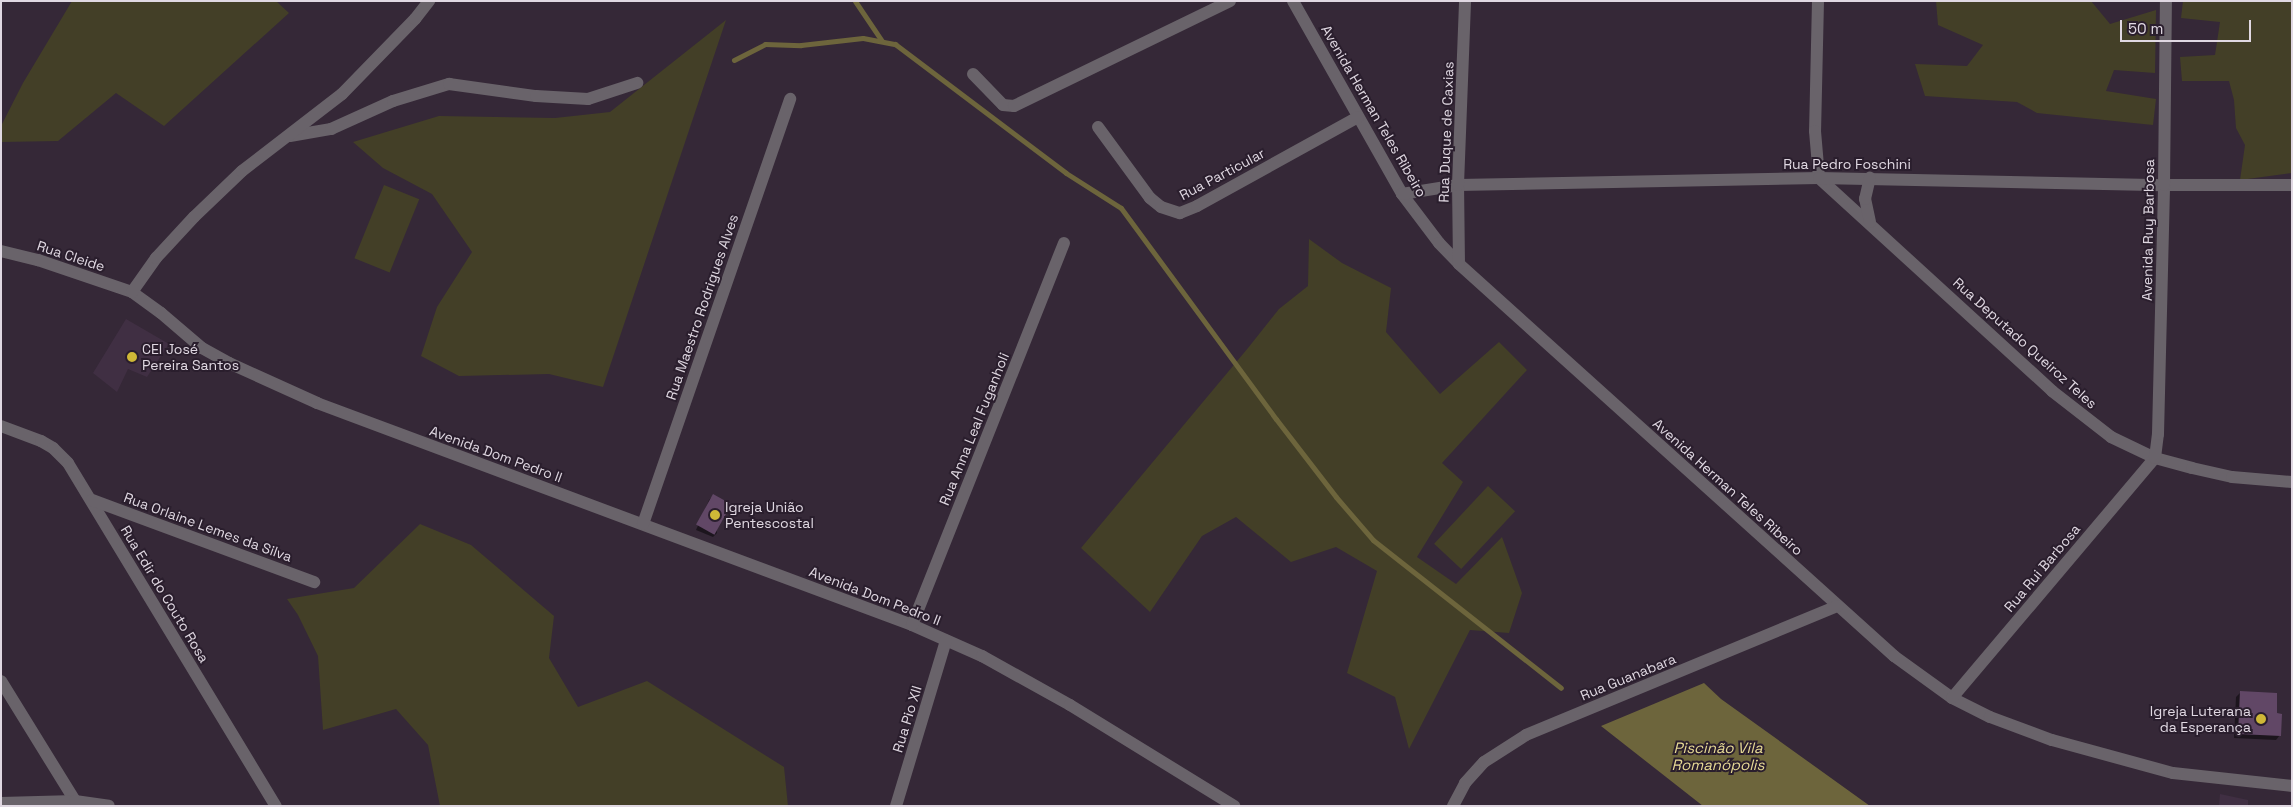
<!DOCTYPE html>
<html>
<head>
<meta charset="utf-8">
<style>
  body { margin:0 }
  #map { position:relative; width:2293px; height:807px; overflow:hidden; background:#352837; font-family:"Space Grotesk",sans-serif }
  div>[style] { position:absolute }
  .built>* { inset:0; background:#402f43 }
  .green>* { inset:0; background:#433f27; transform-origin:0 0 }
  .water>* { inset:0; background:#6d653c }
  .shadow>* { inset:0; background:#0007 }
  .stream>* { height:5px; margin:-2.5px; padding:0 2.5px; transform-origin:2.5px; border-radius:2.5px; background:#6d653c }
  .building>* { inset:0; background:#614766; transform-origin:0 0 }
  .minor>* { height:12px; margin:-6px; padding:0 6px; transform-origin:6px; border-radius:6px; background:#69636a }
  .dots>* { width:14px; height:14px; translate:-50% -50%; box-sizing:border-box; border:2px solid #2a1e2d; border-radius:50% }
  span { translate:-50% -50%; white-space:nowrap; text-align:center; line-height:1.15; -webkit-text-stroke:4px #2a1e2d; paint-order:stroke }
  .street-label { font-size:14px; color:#e0d8e2 }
  .poi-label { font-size:14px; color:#e0d8e2 }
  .left { translate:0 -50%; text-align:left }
  .right { translate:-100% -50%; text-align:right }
  .water-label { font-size:15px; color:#e7da95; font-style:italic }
  .frame { position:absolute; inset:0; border:2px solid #e0d8e2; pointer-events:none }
  .scale { position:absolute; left:2120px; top:20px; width:131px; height:22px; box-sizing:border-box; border:2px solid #e0d8e2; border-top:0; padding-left:6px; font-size:15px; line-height:18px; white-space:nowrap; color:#e0d8e2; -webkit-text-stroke:4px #2a1e2d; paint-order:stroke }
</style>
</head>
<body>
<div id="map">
  <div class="built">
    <div style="clip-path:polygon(126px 319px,169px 344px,147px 377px,128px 369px,117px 392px,93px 373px)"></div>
    <div style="clip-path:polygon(2220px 794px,2248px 800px,2248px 806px,2219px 806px)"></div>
  </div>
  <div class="green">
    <div style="clip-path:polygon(72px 1px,276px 1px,289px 13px,164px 126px,116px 93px,58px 141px,1px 142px,1px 126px,23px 83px)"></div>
    <div style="clip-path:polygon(1936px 1px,2091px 1px,2110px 24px,2156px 10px,2155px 73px,2114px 70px,2106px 91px,2156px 99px,2153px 125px,2037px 113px,2017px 102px,1925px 96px,1915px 64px,1967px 66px,1983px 45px,1938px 25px)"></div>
    <div style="clip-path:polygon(2183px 1px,2292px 1px,2292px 173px,2240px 180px,2245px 145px,2236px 128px,2234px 100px,2229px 81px,2182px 81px,2180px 57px,2215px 55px,2220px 22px,2181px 18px)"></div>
    <div style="clip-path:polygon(726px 20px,603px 387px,549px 374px,459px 376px,421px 356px,437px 307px,472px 252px,432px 194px,383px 168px,353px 142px,439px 116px,555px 118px,610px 112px)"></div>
    <div style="left:384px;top:185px;width:38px;height:79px;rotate:22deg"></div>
    <div style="clip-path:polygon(1309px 239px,1342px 263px,1391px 288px,1386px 332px,1440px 394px,1499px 342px,1527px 370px,1442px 463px,1463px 482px,1417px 557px,1456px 584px,1502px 537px,1522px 593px,1509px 633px,1470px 630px,1409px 749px,1395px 697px,1347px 673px,1377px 571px,1336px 547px,1291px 562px,1236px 517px,1202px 536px,1150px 612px,1081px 548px,1248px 348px,1279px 309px,1308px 286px)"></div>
    <div style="left:1488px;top:486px;width:37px;height:79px;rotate:43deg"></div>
    <div style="clip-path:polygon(420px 524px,471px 545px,554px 616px,549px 658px,578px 707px,647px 681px,784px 767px,788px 806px,440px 806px,428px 745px,396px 709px,323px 730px,318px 656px,298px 615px,287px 599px,354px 588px)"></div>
  </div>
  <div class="water">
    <div style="clip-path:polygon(1704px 683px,1721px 699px,1870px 806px,1703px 806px,1601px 726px)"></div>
  </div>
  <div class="shadow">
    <div style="clip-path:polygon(713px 496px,717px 533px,713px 537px,696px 530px,709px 500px)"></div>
    <div style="clip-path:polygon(2241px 692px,2280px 735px,2276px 740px,2234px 738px,2236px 697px)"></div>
  </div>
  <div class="stream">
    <div style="left:855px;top:1px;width:48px;rotate:56deg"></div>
    <div style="left:734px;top:60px;width:35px;rotate:-27deg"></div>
    <div style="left:765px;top:44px;width:36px;rotate:2deg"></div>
    <div style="left:801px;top:45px;width:62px;rotate:-6.4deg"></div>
    <div style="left:863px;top:38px;width:33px;rotate:11deg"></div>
    <div style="left:895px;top:44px;width:214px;rotate:37deg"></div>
    <div style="left:1066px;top:173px;width:65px;rotate:32.5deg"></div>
    <div style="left:1121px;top:208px;width:262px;rotate:53.7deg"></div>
    <div style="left:1276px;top:419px;width:98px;rotate:52.4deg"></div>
    <div style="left:1336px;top:497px;width:57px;rotate:49.3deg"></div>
    <div style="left:1373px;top:540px;width:239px;rotate:38.2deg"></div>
  </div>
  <div class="building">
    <div style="left:713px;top:494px;width:21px;height:35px;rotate:29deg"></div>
    <div style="clip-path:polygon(2240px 691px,2277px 693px,2277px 713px,2282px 714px,2281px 736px,2238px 734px)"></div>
  </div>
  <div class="minor">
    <div style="left:1293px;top:1px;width:222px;rotate:60.5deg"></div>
    <div style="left:1402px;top:194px;width:61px;rotate:52.9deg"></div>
    <div style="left:1439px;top:243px;width:29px;rotate:46deg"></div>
    <div style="left:1459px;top:264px;width:586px;rotate:42.02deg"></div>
    <div style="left:1894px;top:656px;width:72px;rotate:35.9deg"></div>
    <div style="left:1952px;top:698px;width:42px;rotate:26.6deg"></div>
    <div style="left:1990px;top:717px;width:66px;rotate:20.4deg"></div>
    <div style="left:2052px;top:740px;width:125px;rotate:15.3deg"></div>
    <div style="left:2173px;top:773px;width:120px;rotate:6.2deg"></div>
    <div style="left:1818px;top:1px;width:130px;rotate:91.3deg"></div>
    <div style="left:1815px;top:131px;width:47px;rotate:85.1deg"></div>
    <div style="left:973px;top:74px;width:43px;rotate:45.9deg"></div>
    <div style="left:1003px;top:105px;width:11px;rotate:5deg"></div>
    <div style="left:1014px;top:106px;width:240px;rotate:-25.9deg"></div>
    <div style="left:1098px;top:127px;width:88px;rotate:53.8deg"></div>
    <div style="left:1150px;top:198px;width:14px;rotate:39deg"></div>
    <div style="left:1161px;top:207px;width:20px;rotate:18deg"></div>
    <div style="left:1180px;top:213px;width:18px;rotate:-22deg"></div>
    <div style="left:1197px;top:206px;width:184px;rotate:-28.9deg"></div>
    <div style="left:290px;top:136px;width:42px;rotate:-9.7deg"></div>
    <div style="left:331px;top:129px;width:68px;rotate:-24.3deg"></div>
    <div style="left:393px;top:101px;width:59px;rotate:-16.9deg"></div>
    <div style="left:449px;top:84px;width:88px;rotate:7.9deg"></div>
    <div style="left:536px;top:96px;width:52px;rotate:3.3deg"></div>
    <div style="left:588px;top:99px;width:52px;rotate:-18.1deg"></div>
    <div style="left:1819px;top:178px;width:316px;rotate:42.4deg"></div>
    <div style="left:2052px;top:391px;width:75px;rotate:37.9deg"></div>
    <div style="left:2111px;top:437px;width:49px;rotate:25.5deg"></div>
    <div style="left:2155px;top:458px;width:38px;rotate:15deg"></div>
    <div style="left:2192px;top:468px;width:41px;rotate:12.7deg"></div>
    <div style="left:2232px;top:477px;width:60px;rotate:4.8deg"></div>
    <div style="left:1402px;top:194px;width:57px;rotate:-9.1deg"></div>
    <div style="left:1458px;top:185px;width:361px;rotate:-1.1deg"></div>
    <div style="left:1819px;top:178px;width:345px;rotate:1.2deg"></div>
    <div style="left:2164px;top:185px;width:128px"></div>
    <div style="left:1870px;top:222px;width:24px;rotate:-102deg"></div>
    <div style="left:1865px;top:199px;width:22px;rotate:-77deg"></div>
    <div style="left:1px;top:251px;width:38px;rotate:14deg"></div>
    <div style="left:38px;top:260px;width:99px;rotate:18.8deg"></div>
    <div style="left:132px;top:292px;width:36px;rotate:36deg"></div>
    <div style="left:161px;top:313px;width:54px;rotate:40.5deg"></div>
    <div style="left:202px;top:348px;width:31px;rotate:29deg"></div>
    <div style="left:229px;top:363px;width:97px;rotate:24.4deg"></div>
    <div style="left:317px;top:403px;width:635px;rotate:20.46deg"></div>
    <div style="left:912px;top:625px;width:77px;rotate:23.9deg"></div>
    <div style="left:982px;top:656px;width:101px;rotate:29.1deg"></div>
    <div style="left:1070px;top:705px;width:193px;rotate:31.6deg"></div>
    <div style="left:1459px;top:264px;width:79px;rotate:-90.7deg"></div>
    <div style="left:1458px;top:185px;width:184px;rotate:-87.8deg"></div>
    <div style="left:132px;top:292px;width:42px;rotate:-54.8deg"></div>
    <div style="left:156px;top:258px;width:56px;rotate:-47.2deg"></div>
    <div style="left:194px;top:217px;width:66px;rotate:-43.8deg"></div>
    <div style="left:242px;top:171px;width:126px;rotate:-37.6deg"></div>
    <div style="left:342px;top:94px;width:105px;rotate:-45.8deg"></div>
    <div style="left:415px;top:19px;width:23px;rotate:-52deg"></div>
    <div style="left:1px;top:426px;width:43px;rotate:20.6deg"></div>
    <div style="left:41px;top:441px;width:14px;rotate:30deg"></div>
    <div style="left:53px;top:448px;width:21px;rotate:45deg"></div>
    <div style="left:68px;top:463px;width:401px;rotate:58.8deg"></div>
    <div style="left:92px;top:500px;width:237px;rotate:20.3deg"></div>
    <div style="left:643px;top:524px;width:450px;rotate:-70.9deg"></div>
    <div style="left:912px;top:625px;width:411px;rotate:-68.3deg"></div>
    <div style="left:1px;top:681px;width:141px;rotate:58.3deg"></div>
    <div style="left:1952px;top:698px;width:314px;rotate:-49.8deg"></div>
    <div style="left:2155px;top:458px;width:24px;rotate:-83deg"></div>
    <div style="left:2158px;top:434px;width:249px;rotate:-88.6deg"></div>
    <div style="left:2164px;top:185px;width:184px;rotate:-89.4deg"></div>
    <div style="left:1px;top:803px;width:74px;rotate:-1.5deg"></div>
    <div style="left:75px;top:801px;width:34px;rotate:8deg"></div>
    <div style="left:896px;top:806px;width:173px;rotate:-73.2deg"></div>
    <div style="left:1453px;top:806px;width:26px;rotate:-62deg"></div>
    <div style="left:1465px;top:783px;width:28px;rotate:-48deg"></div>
    <div style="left:1484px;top:762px;width:50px;rotate:-32.7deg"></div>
    <div style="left:1526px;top:735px;width:337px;rotate:-22.5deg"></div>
  </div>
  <div class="dots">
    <div style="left:132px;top:357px;background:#cfb837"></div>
    <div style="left:715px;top:515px;background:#cfb837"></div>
    <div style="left:2261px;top:719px;background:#cfb837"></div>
  </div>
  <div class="street-label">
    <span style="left:1374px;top:111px;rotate:60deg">Avenida Herman Teles Ribeiro</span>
    <span style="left:1446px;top:132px;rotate:-88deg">Rua Duque de Caxias</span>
    <span style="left:1847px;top:164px">Rua Pedro Foschini</span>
    <span style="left:1222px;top:174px;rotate:-28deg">Rua Particular</span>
    <span style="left:2148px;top:230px;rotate:-89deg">Avenida Ruy Barbosa</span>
    <span style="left:71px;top:256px;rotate:18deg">Rua Cleide</span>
    <span style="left:702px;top:307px;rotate:-71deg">Rua Maestro Rodrigues Alves</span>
    <span style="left:2025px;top:343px;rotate:42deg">Rua Deputado Queiroz Teles</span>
    <span style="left:974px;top:429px;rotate:-68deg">Rua Anna Leal Fuganholi</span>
    <span style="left:496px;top:454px;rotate:20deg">Avenida Dom Pedro II</span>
    <span style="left:1728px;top:487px;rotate:42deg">Avenida Herman Teles Ribeiro</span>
    <span style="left:208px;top:527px;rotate:20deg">Rua Orlaine Lemes da Silva</span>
    <span style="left:2042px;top:568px;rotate:-50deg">Rua Rui Barbosa</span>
    <span style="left:165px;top:594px;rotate:59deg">Rua Edir do Couto Rosa</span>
    <span style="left:875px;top:596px;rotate:21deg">Avenida Dom Pedro II</span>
    <span style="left:1628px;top:677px;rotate:-22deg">Rua Guanabara</span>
    <span style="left:907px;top:719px;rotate:-73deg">Rua Pio XII</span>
  </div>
  <div class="poi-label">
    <span class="left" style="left:142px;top:357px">CEI José<br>Pereira Santos</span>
    <span class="left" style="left:725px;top:515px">Igreja União<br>Pentescostal</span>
    <span class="right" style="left:2251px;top:719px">Igreja Luterana<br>da Esperança</span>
  </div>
  <div class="water-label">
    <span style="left:1718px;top:756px">Piscinão Vila<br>Romanópolis</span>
  </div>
  <div class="frame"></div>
  <div class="scale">50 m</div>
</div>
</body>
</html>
